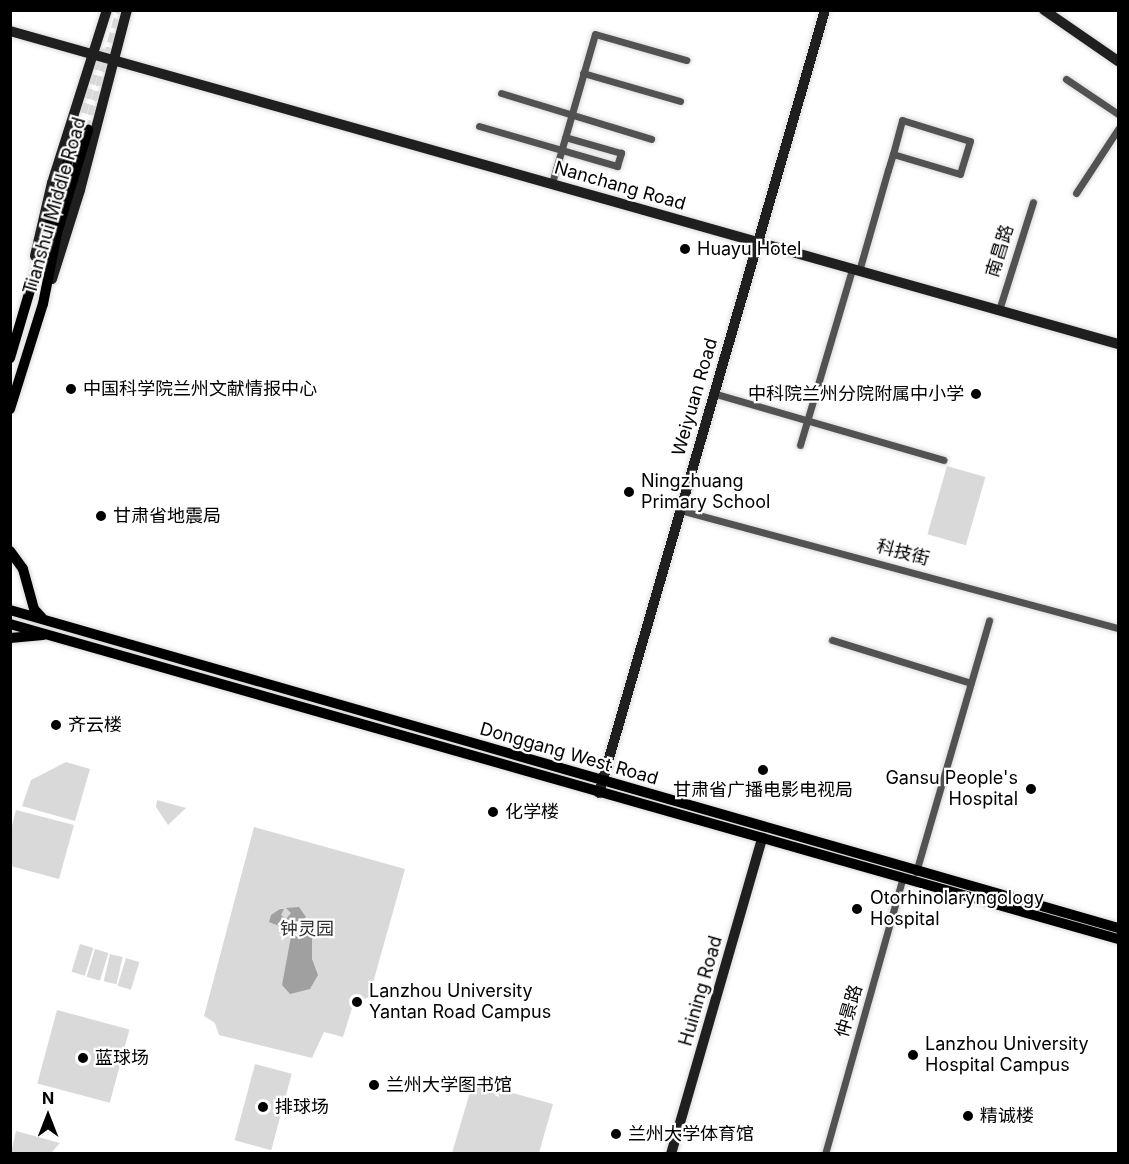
<!DOCTYPE html>
<html>
<head>
<meta charset="utf-8">
<style>
  body { margin:0 }
  #map { position:relative; width:1129px; height:1164px; overflow:hidden; background:#fff; font-family:Inter,"Noto Sans SC",sans-serif }
  div>[style] { position:absolute }
  .green>* { inset:0; background:#d9d9d9; transform-origin:0 0 }
  .water>* { inset:0; background:#a0a0a0 }
  .primary-tunnel>* { height:10px; margin-top:-5px; transform-origin:0; background:repeating-linear-gradient(90deg,#d9d9d9 0 10px,transparent 0 15px) }
  .roads { filter:drop-shadow(0 0 2px #dbdbdb) drop-shadow(0 0 2px #dbdbdb) }
  .street>* { height:7px; margin:-3.5px; padding:0 3.5px; transform-origin:3.5px; border-radius:3.5px; background:#525252 }
  .secondary>* { height:10px; margin:-5px; padding:0 5px; transform-origin:5px; border-radius:5px; background:#1f1f1f }
  .primary>* { height:10px; margin:-5px; padding:0 5px; transform-origin:5px; border-radius:5px; background:#000 }
  .dots>* { width:16px; height:16px; translate:-50% -50%; box-sizing:border-box; border:3px solid #fff; border-radius:50% }
  span { translate:-50% -50%; white-space:nowrap; text-align:center; line-height:1.15; -webkit-text-stroke:4.5px #fff; paint-order:stroke }
  .street-label { font-size:18px; color:#000 }
  .poi-label { font-size:18px; color:#000 }
  .left { translate:0 -50%; text-align:left }
  .right { translate:-100% -50%; text-align:right }
  .park-label { font-size:18px; color:#303030 }
  .frame { position:absolute; inset:0; border:12px solid #000; pointer-events:none }
  .north { position:absolute; left:18px; top:1086px; width:60px; height:60px; -webkit-text-stroke:4px #fff; paint-order:stroke; rotate:0deg; font-size:16px; font-weight:700; line-height:24px; text-align:center; color:#000 }
  .north::after { content:''; display:block; margin:auto; width:21px; height:27px; background:#000; clip-path:polygon(50% 0,100% 100%,50% 72%,0 100%) }
</style>
</head>
<body>
<div id="map">
  <div class="green">
    <div style="left:947px;top:466px;width:40px;height:71px;rotate:16deg"></div>
    <div style="clip-path:polygon(66px 762px,90px 769px,75px 821px,22px 806px,31px 780px)"></div>
    <div style="clip-path:polygon(157px 800px,186px 808px,168px 825px,156px 807px)"></div>
    <div style="clip-path:polygon(16px 810px,74px 825px,59px 879px,11px 866px,11px 830px)"></div>
    <div style="clip-path:polygon(254px 827px,405px 869px,369px 997px,353px 1005px,343px 1037px,324px 1032px,312px 1058px,219px 1035px,215px 1023px,204px 1016px)"></div>
    <div style="left:80px;top:944px;width:14px;height:29px;rotate:17deg"></div>
    <div style="left:95px;top:949px;width:14px;height:29px;rotate:17deg"></div>
    <div style="left:110px;top:954px;width:13px;height:28px;rotate:13deg"></div>
    <div style="left:126px;top:958px;width:14px;height:29px;rotate:17deg"></div>
    <div style="left:57px;top:1010px;width:75px;height:76px;rotate:15deg"></div>
    <div style="left:255px;top:1064px;width:38px;height:79px;rotate:15deg"></div>
    <div style="clip-path:polygon(473px 1082px,553px 1104px,539px 1153px,452px 1153px)"></div>
    <div style="clip-path:polygon(16px 1131px,60px 1143px,51px 1153px,11px 1153px)"></div>
  </div>
  <div class="water">
    <div style="clip-path:polygon(299px 907px,306px 917px,299px 923px,312px 935px,312px 959px,318px 975px,310px 989px,290px 994px,282px 985px,292px 931px,269px 922px,271px 915px,280px 909px,284px 909px,281px 915px,286px 919px,291px 913px,286px 908px)"></div>
  </div>
  <div class="primary-tunnel">
    <div style="left:78px;top:127px;width:82px;rotate:-74.4deg"></div>
    <div style="left:88px;top:130px;width:124px;rotate:-74.6deg"></div>
  </div>
  <div class="roads">
    <div class="street">
      <div style="left:583px;top:73px;width:101px;rotate:16.1deg"></div>
      <div style="left:1066px;top:79px;width:63px;rotate:33.9deg"></div>
      <div style="left:501px;top:93px;width:157px;rotate:17deg"></div>
      <div style="left:479px;top:126px;width:144px;rotate:16.2deg"></div>
      <div style="left:617px;top:166px;width:14px;rotate:-73deg"></div>
      <div style="left:621px;top:153px;width:58px;rotate:-164.1deg"></div>
      <div style="left:552px;top:183px;width:155px;rotate:-73.9deg"></div>
      <div style="left:595px;top:34px;width:95px;rotate:15.9deg"></div>
      <div style="left:1076px;top:193px;width:77px;rotate:-56.7deg"></div>
      <div style="left:859px;top:271px;width:105px;rotate:-74deg"></div>
      <div style="left:888px;top:170px;width:17px;rotate:-73deg"></div>
      <div style="left:893px;top:154px;width:35px;rotate:-75deg"></div>
      <div style="left:902px;top:120px;width:71px;rotate:17.2deg"></div>
      <div style="left:970px;top:141px;width:34px;rotate:107deg"></div>
      <div style="left:960px;top:174px;width:70px;rotate:-163.4deg"></div>
      <div style="left:999px;top:310px;width:113px;rotate:-72.5deg"></div>
      <div style="left:713px;top:393px;width:240px;rotate:16.2deg"></div>
      <div style="left:800px;top:445px;width:184px;rotate:-73.5deg"></div>
      <div style="left:680px;top:510px;width:454px;rotate:15.1deg"></div>
      <div style="left:832px;top:640px;width:145px;rotate:17.2deg"></div>
      <div style="left:916px;top:872px;width:262px;rotate:-73.8deg"></div>
      <div style="left:825px;top:1154px;width:288px;rotate:-74.3deg"></div>
    </div>
    <div class="secondary">
      <div style="left:1044px;top:10px;width:90px;rotate:34.6deg"></div>
      <div style="left:10px;top:31px;width:1151px;rotate:15.77deg"></div>
      <div style="left:35px;top:256px;width:75px;rotate:-76.9deg"></div>
      <div style="left:52px;top:183px;width:182px;rotate:-72.4deg"></div>
      <div style="left:52px;top:279px;width:93px;rotate:-72.5deg"></div>
      <div style="left:80px;top:190px;width:186px;rotate:-75.4deg"></div>
      <div style="left:599px;top:793px;width:815px;rotate:-73.9deg"></div>
      <div style="left:671px;top:1154px;width:329px;rotate:-73.9deg"></div>
    </div>
    <div class="primary">
      <div style="left:10px;top:358px;width:241px;rotate:-73.6deg"></div>
      <div style="left:10px;top:409px;width:110px;rotate:-72.6deg"></div>
      <div style="left:43px;top:304px;width:72px;rotate:-78.8deg"></div>
      <div style="left:57px;top:233px;width:108px;rotate:-73.2deg"></div>
      <div style="left:10px;top:551px;width:22px;rotate:54deg"></div>
      <div style="left:23px;top:569px;width:41px;rotate:74.6deg"></div>
      <div style="left:34px;top:609px;width:12px;rotate:48deg"></div>
      <div style="left:10px;top:610px;width:1153px;rotate:16.01deg"></div>
      <div style="left:10px;top:624px;width:1152px;rotate:15.87deg"></div>
      <div style="left:10px;top:638px;width:33px;rotate:-5deg"></div>
    </div>
  </div>
  <div class="dots">
    <div style="left:685px;top:249px;background:#000"></div>
    <div style="left:71px;top:389px;background:#000"></div>
    <div style="left:976px;top:394px;background:#000"></div>
    <div style="left:629px;top:492px;background:#000"></div>
    <div style="left:101px;top:516px;background:#000"></div>
    <div style="left:56px;top:725px;background:#000"></div>
    <div style="left:763px;top:770px;background:#000"></div>
    <div style="left:1031px;top:789px;background:#000"></div>
    <div style="left:493px;top:812px;background:#000"></div>
    <div style="left:857px;top:909px;background:#000"></div>
    <div style="left:357px;top:1002px;background:#000"></div>
    <div style="left:913px;top:1055px;background:#000"></div>
    <div style="left:83px;top:1058px;background:#000"></div>
    <div style="left:374px;top:1085px;background:#000"></div>
    <div style="left:263px;top:1107px;background:#000"></div>
    <div style="left:968px;top:1116px;background:#000"></div>
    <div style="left:616px;top:1134px;background:#000"></div>
  </div>
  <div class="street-label">
    <span style="left:620px;top:186px;rotate:16deg">Nanchang Road</span>
    <span style="left:55px;top:206px;rotate:-74deg">Tianshui Middle Road</span>
    <span style="left:1000px;top:251px;rotate:-73deg">南昌路</span>
    <span style="left:695px;top:397px;rotate:-74deg">Weiyuan Road</span>
    <span style="left:903px;top:553px;rotate:15deg">科技街</span>
    <span style="left:569px;top:754px;rotate:16deg">Donggang West Road</span>
    <span style="left:701px;top:991px;rotate:-74deg">Huining Road</span>
    <span style="left:849px;top:1011px;rotate:-74deg">仲景路</span>
  </div>
  <div class="poi-label">
    <span class="left" style="left:697px;top:249px">Huayu Hotel</span>
    <span class="left" style="left:83px;top:389px">中国科学院兰州文献情报中心</span>
    <span class="right" style="left:964px;top:394px">中科院兰州分院附属中小学</span>
    <span class="left" style="left:641px;top:492px">Ningzhuang<br>Primary School</span>
    <span class="left" style="left:113px;top:516px">甘肃省地震局</span>
    <span class="left" style="left:68px;top:725px">齐云楼</span>
    <span class="right" style="left:1018px;top:789px">Gansu People's<br>Hospital</span>
    <span style="left:763px;top:790px">甘肃省广播电影电视局</span>
    <span class="left" style="left:505px;top:812px">化学楼</span>
    <span class="left" style="left:870px;top:909px">Otorhinolaryngology<br>Hospital</span>
    <span class="left" style="left:369px;top:1002px">Lanzhou University<br>Yantan Road Campus</span>
    <span class="left" style="left:925px;top:1055px">Lanzhou University<br>Hospital Campus</span>
    <span class="left" style="left:95px;top:1058px">蓝球场</span>
    <span class="left" style="left:386px;top:1085px">兰州大学图书馆</span>
    <span class="left" style="left:275px;top:1107px">排球场</span>
    <span class="left" style="left:980px;top:1116px">精诚楼</span>
    <span class="left" style="left:628px;top:1134px">兰州大学体育馆</span>
  </div>
  <div class="park-label">
    <span style="left:307px;top:929px">钟灵园</span>
  </div>
  <div class="frame"></div>
  <div class="north">N</div>
</div>
</body>
</html>
